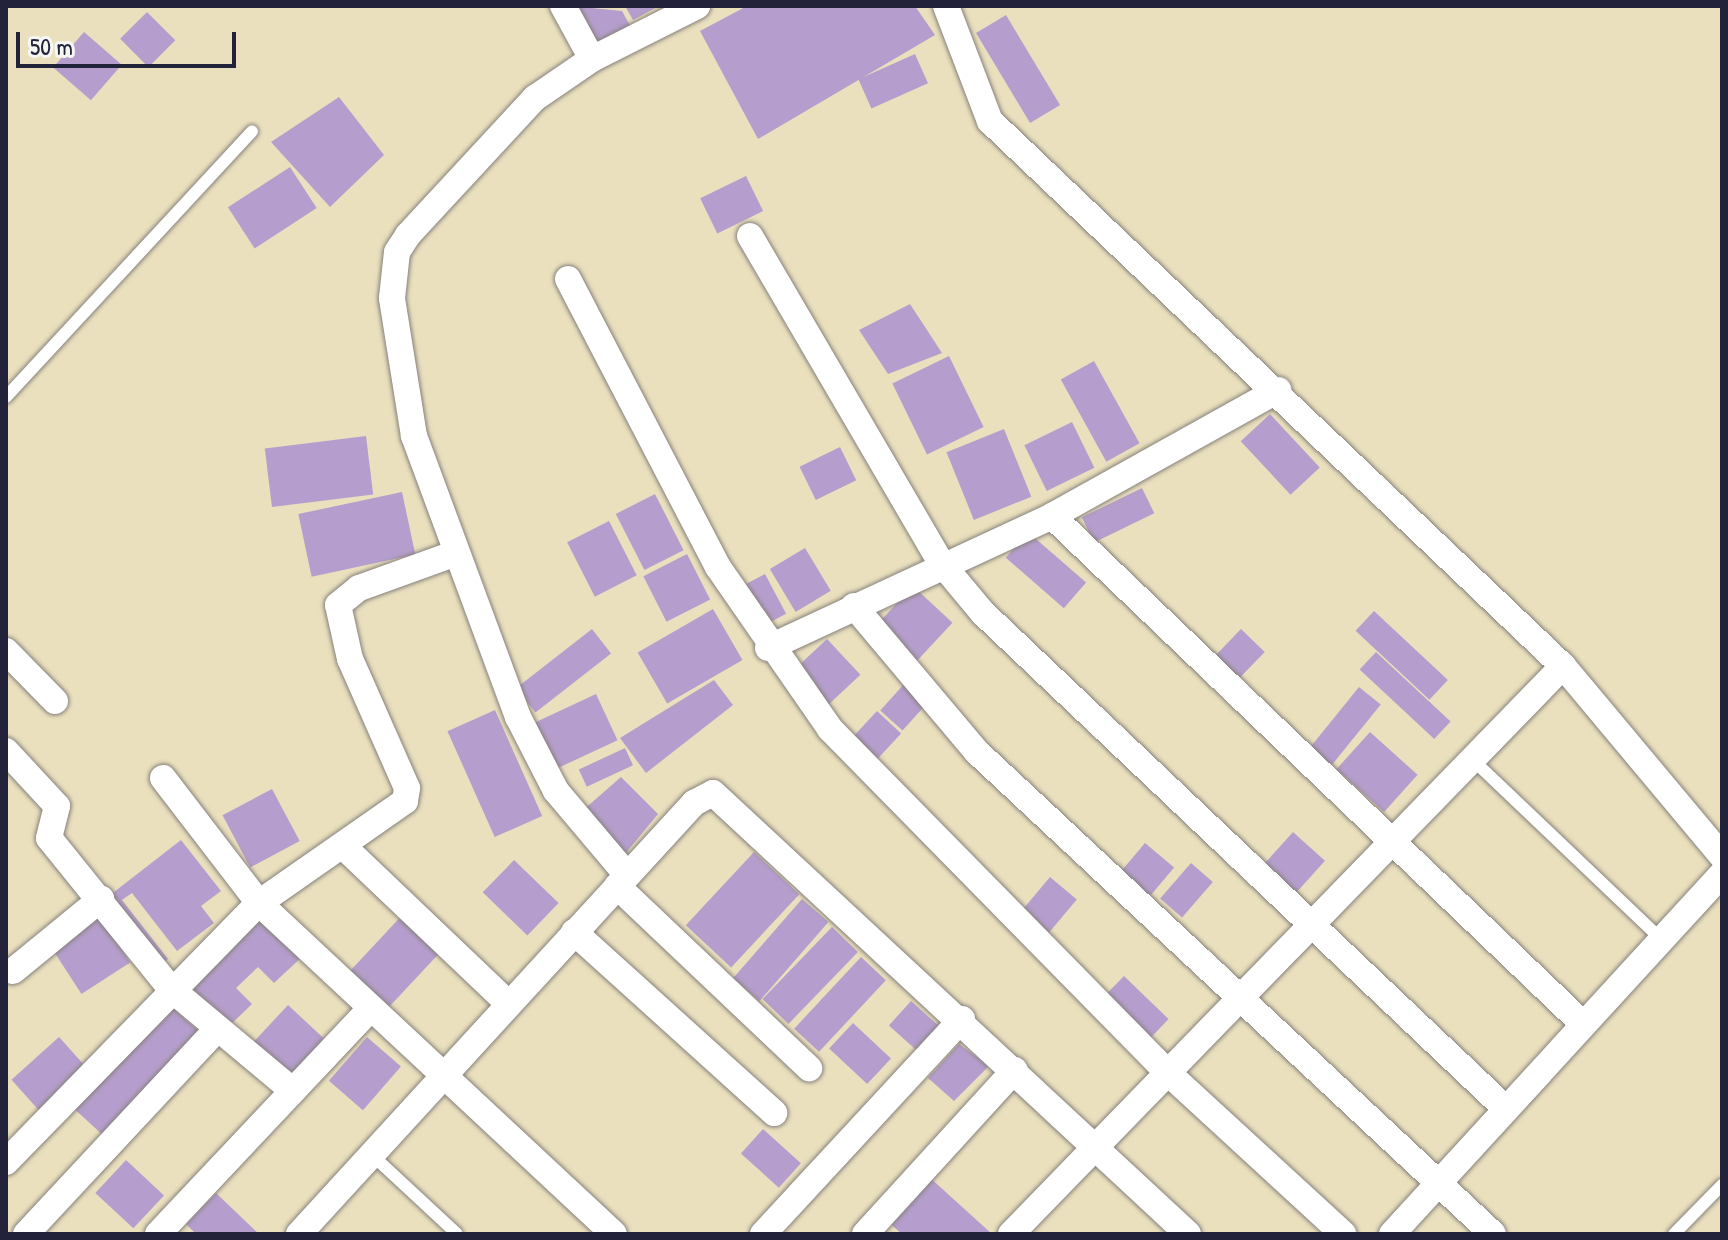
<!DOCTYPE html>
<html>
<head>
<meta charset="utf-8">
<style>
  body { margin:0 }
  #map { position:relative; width:1728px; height:1240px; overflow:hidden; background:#eae0be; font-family:"Patrick Hand",sans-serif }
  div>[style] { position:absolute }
  .building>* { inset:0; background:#b59ecd; transform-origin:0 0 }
  .roads { filter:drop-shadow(0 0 2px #86817c) drop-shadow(0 0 2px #86817c) }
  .lane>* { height:12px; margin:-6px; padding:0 6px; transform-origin:6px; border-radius:6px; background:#fff }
  .street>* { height:26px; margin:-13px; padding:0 13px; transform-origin:13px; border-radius:13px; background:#fff }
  span { translate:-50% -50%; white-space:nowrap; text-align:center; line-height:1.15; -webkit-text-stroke:7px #f6f6f2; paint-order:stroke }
  .frame { position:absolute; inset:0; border:8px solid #22223b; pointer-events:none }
  .scale { position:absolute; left:16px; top:32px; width:220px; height:36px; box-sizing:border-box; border:4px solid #22223b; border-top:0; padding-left:10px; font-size:24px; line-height:28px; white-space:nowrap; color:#22223b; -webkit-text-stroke:6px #f6f6f2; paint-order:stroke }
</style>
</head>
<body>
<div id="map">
  <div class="building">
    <div style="clip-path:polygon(572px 6px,622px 11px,632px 29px,591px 44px)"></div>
    <div style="clip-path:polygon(625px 6px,659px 6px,633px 20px)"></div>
    <div style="clip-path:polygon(747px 6px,915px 6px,935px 35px,758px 139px,700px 31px)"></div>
    <div style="left:147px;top:12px;width:40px;height:38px;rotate:45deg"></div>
    <div style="left:1006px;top:15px;width:105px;height:35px;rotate:59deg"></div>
    <div style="left:84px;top:32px;width:50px;height:47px;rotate:41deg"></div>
    <div style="left:915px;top:54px;width:32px;height:62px;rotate:66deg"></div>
    <div style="clip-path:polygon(339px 97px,384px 155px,330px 207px,271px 142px)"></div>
    <div style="left:290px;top:167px;width:49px;height:74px;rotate:57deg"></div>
    <div style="left:746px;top:176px;width:39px;height:51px;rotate:64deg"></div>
    <div style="clip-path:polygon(910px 304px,942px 353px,888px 374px,859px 330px)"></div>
    <div style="left:949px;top:356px;width:79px;height:63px;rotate:64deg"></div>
    <div style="left:1094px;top:361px;width:94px;height:38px;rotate:61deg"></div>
    <div style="left:1270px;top:414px;width:73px;height:40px;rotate:47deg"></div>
    <div style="left:1072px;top:422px;width:51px;height:53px;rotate:64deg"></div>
    <div style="left:1004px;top:429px;width:73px;height:62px;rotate:68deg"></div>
    <div style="left:366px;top:436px;width:59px;height:102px;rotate:83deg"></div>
    <div style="left:840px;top:447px;width:37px;height:45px;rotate:64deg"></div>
    <div style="left:1142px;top:488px;width:28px;height:67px;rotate:64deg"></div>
    <div style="left:402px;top:492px;width:64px;height:106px;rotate:78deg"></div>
    <div style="left:655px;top:494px;width:63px;height:44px;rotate:63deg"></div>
    <div style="left:609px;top:521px;width:61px;height:47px;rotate:63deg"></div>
    <div style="left:1028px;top:532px;width:77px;height:34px;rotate:41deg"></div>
    <div style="left:805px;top:548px;width:50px;height:41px;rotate:59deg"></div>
    <div style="left:687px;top:554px;width:51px;height:49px;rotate:63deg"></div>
    <div style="left:765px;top:574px;width:45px;height:32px;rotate:62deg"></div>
    <div style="left:913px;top:586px;width:54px;height:53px;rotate:43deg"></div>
    <div style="left:713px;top:609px;width:59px;height:87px;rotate:60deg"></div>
    <div style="left:1374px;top:611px;width:101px;height:27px;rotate:43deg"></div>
    <div style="left:592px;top:629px;width:31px;height:96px;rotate:52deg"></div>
    <div style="left:1241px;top:629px;width:33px;height:43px;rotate:44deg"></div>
    <div style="left:827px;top:639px;width:49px;height:49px;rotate:47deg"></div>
    <div style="left:1376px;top:652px;width:102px;height:24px;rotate:43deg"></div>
    <div style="clip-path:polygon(714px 680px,733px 705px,646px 773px,620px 738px)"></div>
    <div style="left:905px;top:683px;width:30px;height:37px;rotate:42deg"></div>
    <div style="left:1359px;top:687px;width:28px;height:81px;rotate:39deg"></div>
    <div style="left:596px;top:694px;width:51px;height:78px;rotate:65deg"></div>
    <div style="left:495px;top:710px;width:116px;height:52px;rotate:66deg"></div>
    <div style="left:877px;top:711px;width:33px;height:44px;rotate:43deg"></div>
    <div style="left:1370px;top:732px;width:64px;height:50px;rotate:42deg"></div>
    <div style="left:625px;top:748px;width:19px;height:51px;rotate:65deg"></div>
    <div style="clip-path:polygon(621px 777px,658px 814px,625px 854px,581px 812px)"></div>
    <div style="left:272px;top:789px;width:59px;height:56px;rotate:62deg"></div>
    <div style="left:1293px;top:832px;width:43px;height:45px;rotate:42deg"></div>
    <div style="clip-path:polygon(181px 840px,221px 891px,201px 906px,214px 923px,177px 951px,132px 893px,122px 900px,168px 959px,157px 967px,105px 899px)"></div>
    <div style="left:1145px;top:843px;width:38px;height:38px;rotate:40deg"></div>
    <div style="left:754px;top:852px;width:62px;height:100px;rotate:43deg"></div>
    <div style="left:514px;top:860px;width:62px;height:45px;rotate:44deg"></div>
    <div style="left:1191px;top:863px;width:29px;height:47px;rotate:41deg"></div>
    <div style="left:1050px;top:877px;width:35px;height:49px;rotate:40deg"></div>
    <div style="left:802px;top:899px;width:35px;height:105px;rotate:41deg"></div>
    <div style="left:407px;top:910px;width:53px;height:90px;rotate:43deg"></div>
    <div style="clip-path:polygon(263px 912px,304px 955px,274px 983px,258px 967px,236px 988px,252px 1004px,223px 1032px,182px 988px)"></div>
    <div style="left:98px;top:913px;width:59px;height:58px;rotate:57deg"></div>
    <div style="left:832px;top:927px;width:36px;height:100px;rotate:44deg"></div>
    <div style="left:861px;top:957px;width:34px;height:98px;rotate:43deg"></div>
    <div style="left:1124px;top:976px;width:62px;height:30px;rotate:44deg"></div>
    <div style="left:911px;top:1001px;width:39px;height:33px;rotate:42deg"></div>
    <div style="left:288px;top:1005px;width:54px;height:54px;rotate:43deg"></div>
    <div style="clip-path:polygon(173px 1008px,200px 1032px,105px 1137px,70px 1105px)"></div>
    <div style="left:853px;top:1023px;width:52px;height:35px;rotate:43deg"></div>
    <div style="left:59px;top:1037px;width:43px;height:64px;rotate:48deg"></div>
    <div style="left:367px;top:1037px;width:45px;height:58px;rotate:41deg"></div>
    <div style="clip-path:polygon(959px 1044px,989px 1066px,954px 1101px,928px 1078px)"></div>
    <div style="left:763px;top:1129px;width:51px;height:33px;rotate:42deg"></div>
    <div style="left:126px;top:1160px;width:52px;height:45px;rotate:43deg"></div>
    <div style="clip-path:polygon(928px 1176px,992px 1234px,902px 1234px,887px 1221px)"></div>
    <div style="clip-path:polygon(216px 1193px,259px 1234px,196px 1234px,186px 1224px)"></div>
  </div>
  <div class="roads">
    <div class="lane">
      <div style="left:6px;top:397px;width:362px;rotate:-47.2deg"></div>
      <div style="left:1473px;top:760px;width:257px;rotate:43.6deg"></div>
      <div style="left:371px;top:1154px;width:117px;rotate:42.9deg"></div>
      <div style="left:1674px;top:1234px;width:69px;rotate:-45.6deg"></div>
    </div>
    <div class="street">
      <div style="left:563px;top:6px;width:60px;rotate:61.3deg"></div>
      <div style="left:946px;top:6px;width:123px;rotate:69.1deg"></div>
      <div style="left:990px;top:121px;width:791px;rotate:43.57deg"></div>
      <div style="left:1563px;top:666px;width:248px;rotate:50.1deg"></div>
      <div style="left:750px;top:236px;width:380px;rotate:59.7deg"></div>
      <div style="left:942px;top:564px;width:64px;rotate:50.1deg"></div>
      <div style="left:983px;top:613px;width:719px;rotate:43.48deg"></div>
      <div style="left:568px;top:279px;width:325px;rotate:62.5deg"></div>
      <div style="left:718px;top:567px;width:197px;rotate:55.3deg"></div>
      <div style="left:830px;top:729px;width:479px;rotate:45.5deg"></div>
      <div style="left:1166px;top:1071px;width:241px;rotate:42.6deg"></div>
      <div style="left:1052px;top:516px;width:733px;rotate:43.73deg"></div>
      <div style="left:854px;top:606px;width:191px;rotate:49.9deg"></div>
      <div style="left:977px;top:752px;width:706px;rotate:43.05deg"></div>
      <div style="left:768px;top:648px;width:313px;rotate:-24.9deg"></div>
      <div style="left:1052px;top:516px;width:259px;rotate:-29.1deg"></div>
      <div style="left:6px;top:651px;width:70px;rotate:45.6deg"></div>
      <div style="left:6px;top:751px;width:75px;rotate:47.2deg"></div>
      <div style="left:57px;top:806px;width:33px;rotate:104deg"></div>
      <div style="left:49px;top:838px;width:193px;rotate:51.1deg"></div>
      <div style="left:170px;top:988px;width:160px;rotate:39.9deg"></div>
      <div style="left:163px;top:778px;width:158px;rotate:52.5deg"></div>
      <div style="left:259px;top:903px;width:485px;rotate:43deg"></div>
      <div style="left:344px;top:847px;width:226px;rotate:43.6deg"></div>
      <div style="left:627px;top:875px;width:110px;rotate:-130.2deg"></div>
      <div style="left:556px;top:791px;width:83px;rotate:-117.2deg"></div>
      <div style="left:518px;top:717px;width:300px;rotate:-110.3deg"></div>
      <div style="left:414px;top:436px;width:140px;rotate:-99.1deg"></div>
      <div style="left:392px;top:298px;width:46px;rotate:-83.8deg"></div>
      <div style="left:397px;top:252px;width:20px;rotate:-57deg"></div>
      <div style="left:408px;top:235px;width:187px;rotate:-47.2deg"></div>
      <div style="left:535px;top:98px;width:69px;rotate:-34.4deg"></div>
      <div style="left:592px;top:59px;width:118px;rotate:-26.8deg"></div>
      <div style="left:617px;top:886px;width:265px;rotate:43.5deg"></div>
      <div style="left:574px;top:932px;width:270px;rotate:42.1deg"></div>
      <div style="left:13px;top:971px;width:114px;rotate:-39.3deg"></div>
      <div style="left:6px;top:1162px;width:362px;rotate:-45.7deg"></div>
      <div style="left:259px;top:903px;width:178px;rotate:-34.9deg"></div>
      <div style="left:405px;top:801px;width:13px;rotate:-81deg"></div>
      <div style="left:407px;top:788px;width:141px;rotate:-113.8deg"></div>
      <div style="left:350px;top:659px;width:55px;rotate:-102.5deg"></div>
      <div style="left:338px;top:605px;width:27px;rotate:-39deg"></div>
      <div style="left:359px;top:588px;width:103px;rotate:-19.8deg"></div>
      <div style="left:26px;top:1234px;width:277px;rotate:-47deg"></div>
      <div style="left:158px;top:1234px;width:309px;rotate:-46.7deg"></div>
      <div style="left:299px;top:1234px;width:585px;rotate:-47.5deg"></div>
      <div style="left:694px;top:803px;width:21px;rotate:-28deg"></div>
      <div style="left:713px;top:793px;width:648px;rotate:42.87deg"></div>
      <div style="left:763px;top:1234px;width:293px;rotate:-47.2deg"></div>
      <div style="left:865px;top:1234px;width:222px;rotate:-47.6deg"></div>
      <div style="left:1011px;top:1234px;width:792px;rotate:-45.82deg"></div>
      <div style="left:1392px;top:1234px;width:488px;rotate:-47.5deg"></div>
    </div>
  </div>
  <div class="frame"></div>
  <div class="scale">50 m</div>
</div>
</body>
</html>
